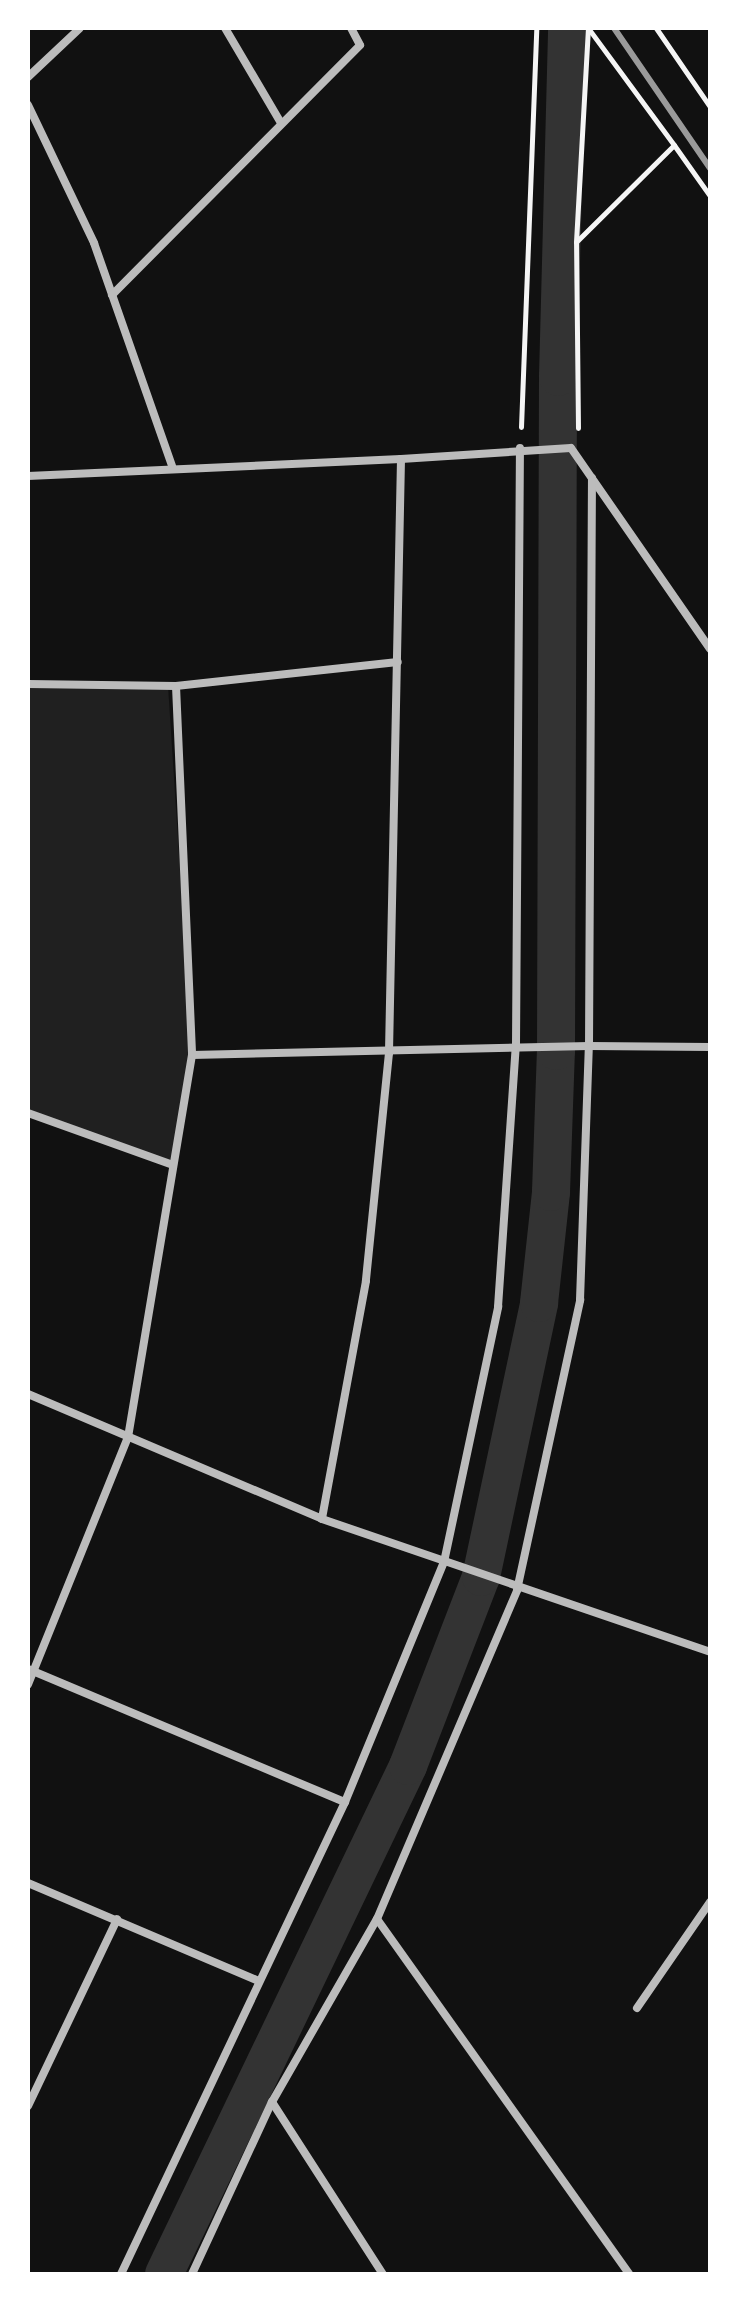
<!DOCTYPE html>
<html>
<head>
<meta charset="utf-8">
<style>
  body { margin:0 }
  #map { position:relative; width:738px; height:2302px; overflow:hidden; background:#111; font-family:"PT Sans",sans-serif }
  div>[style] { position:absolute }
  .green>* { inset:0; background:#202020 }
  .canal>* { height:38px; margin:-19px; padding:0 19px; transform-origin:19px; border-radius:19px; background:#333 }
  .path>* { height:5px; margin:-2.5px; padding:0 2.5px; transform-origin:2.5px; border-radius:2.5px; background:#f5f5f5 }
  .minor>* { height:8px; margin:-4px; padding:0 4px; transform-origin:4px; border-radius:4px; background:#bcbcbc }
  .rail>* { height:6px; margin:-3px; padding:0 3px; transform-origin:3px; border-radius:3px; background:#9a9a9a }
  span { translate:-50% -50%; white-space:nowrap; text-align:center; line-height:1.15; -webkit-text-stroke:6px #fff; paint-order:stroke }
  .frame { position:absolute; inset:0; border:30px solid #fff; pointer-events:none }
</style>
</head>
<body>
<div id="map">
  <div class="green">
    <div style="clip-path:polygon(28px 685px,168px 686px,192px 1055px,173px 1165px,28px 1112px)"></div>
  </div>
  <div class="canal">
    <div style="left:164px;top:2274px;width:564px;rotate:-64.34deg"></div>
    <div style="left:408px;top:1766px;width:203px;rotate:-68.9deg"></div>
    <div style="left:481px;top:1577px;width:280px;rotate:-78deg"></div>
    <div style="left:539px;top:1303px;width:112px;rotate:-83.8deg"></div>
    <div style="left:551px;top:1192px;width:141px;rotate:-88deg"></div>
    <div style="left:556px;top:1051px;width:674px;rotate:-89.83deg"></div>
    <div style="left:558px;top:377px;width:349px;rotate:-88.5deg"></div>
  </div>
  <div class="path">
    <div style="left:656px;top:28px;width:96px;rotate:55.6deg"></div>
    <div style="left:674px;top:145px;width:62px;rotate:54.8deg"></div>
    <div style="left:577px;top:241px;width:136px;rotate:-44.7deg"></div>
    <div style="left:674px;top:145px;width:145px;rotate:-126.3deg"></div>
    <div style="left:521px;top:427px;width:399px;rotate:-87.8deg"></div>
    <div style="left:578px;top:428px;width:186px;rotate:-90.6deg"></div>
    <div style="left:576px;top:242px;width:214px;rotate:-86.8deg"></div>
  </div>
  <div class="minor">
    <div style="left:225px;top:28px;width:110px;rotate:59.5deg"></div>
    <div style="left:28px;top:77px;width:71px;rotate:-43.3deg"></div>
    <div style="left:28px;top:105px;width:153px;rotate:64.4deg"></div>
    <div style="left:94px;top:243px;width:236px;rotate:70.7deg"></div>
    <div style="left:112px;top:295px;width:352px;rotate:-45.2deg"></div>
    <div style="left:360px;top:45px;width:19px;rotate:-118deg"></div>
    <div style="left:401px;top:459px;width:170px;rotate:-3.7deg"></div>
    <div style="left:571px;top:448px;width:244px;rotate:55.3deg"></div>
    <div style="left:28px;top:476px;width:373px;rotate:-2.6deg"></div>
    <div style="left:401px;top:459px;width:594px;rotate:91.16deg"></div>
    <div style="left:389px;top:1053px;width:229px;rotate:95.8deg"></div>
    <div style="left:366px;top:1281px;width:242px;rotate:100.5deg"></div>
    <div style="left:28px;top:684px;width:148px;rotate:0.8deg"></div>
    <div style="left:176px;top:686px;width:369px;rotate:87.5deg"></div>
    <div style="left:192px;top:1055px;width:387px;rotate:99.5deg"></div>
    <div style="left:128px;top:1437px;width:267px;rotate:112deg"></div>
    <div style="left:176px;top:686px;width:223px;rotate:-6.2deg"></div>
    <div style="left:192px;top:1055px;width:397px;rotate:-1.3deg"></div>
    <div style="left:589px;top:1046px;width:568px;rotate:-89.7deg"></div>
    <div style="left:28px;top:1113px;width:154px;rotate:19.7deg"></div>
    <div style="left:28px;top:1394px;width:319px;rotate:23deg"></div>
    <div style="left:322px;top:1519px;width:410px;rotate:18.9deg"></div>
    <div style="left:28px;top:1669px;width:344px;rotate:22.8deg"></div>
    <div style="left:28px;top:1883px;width:251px;rotate:23deg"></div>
    <div style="left:377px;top:1919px;width:435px;rotate:54.6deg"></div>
    <div style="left:637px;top:2008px;width:129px;rotate:-55.4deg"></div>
    <div style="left:272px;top:2102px;width:205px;rotate:57.2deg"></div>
    <div style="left:28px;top:2106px;width:207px;rotate:-64.5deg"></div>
    <div style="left:121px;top:2274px;width:522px;rotate:-64.61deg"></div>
    <div style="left:345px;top:1802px;width:260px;rotate:-67.6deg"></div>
    <div style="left:444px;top:1562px;width:261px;rotate:-78deg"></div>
    <div style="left:498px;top:1307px;width:263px;rotate:-86.1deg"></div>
    <div style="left:516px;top:1045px;width:597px;rotate:-89.62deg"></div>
    <div style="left:192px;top:2274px;width:190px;rotate:-65.1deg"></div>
    <div style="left:272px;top:2102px;width:211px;rotate:-60.2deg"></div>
    <div style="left:377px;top:1919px;width:358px;rotate:-66.9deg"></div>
    <div style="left:517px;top:1590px;width:297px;rotate:-77.7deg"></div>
    <div style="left:580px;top:1300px;width:254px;rotate:-88deg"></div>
    <div style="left:589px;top:1046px;width:121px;rotate:0.5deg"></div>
  </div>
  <div class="rail">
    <div style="left:614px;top:28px;width:170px;rotate:55.6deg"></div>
  </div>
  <div class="frame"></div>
</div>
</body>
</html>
